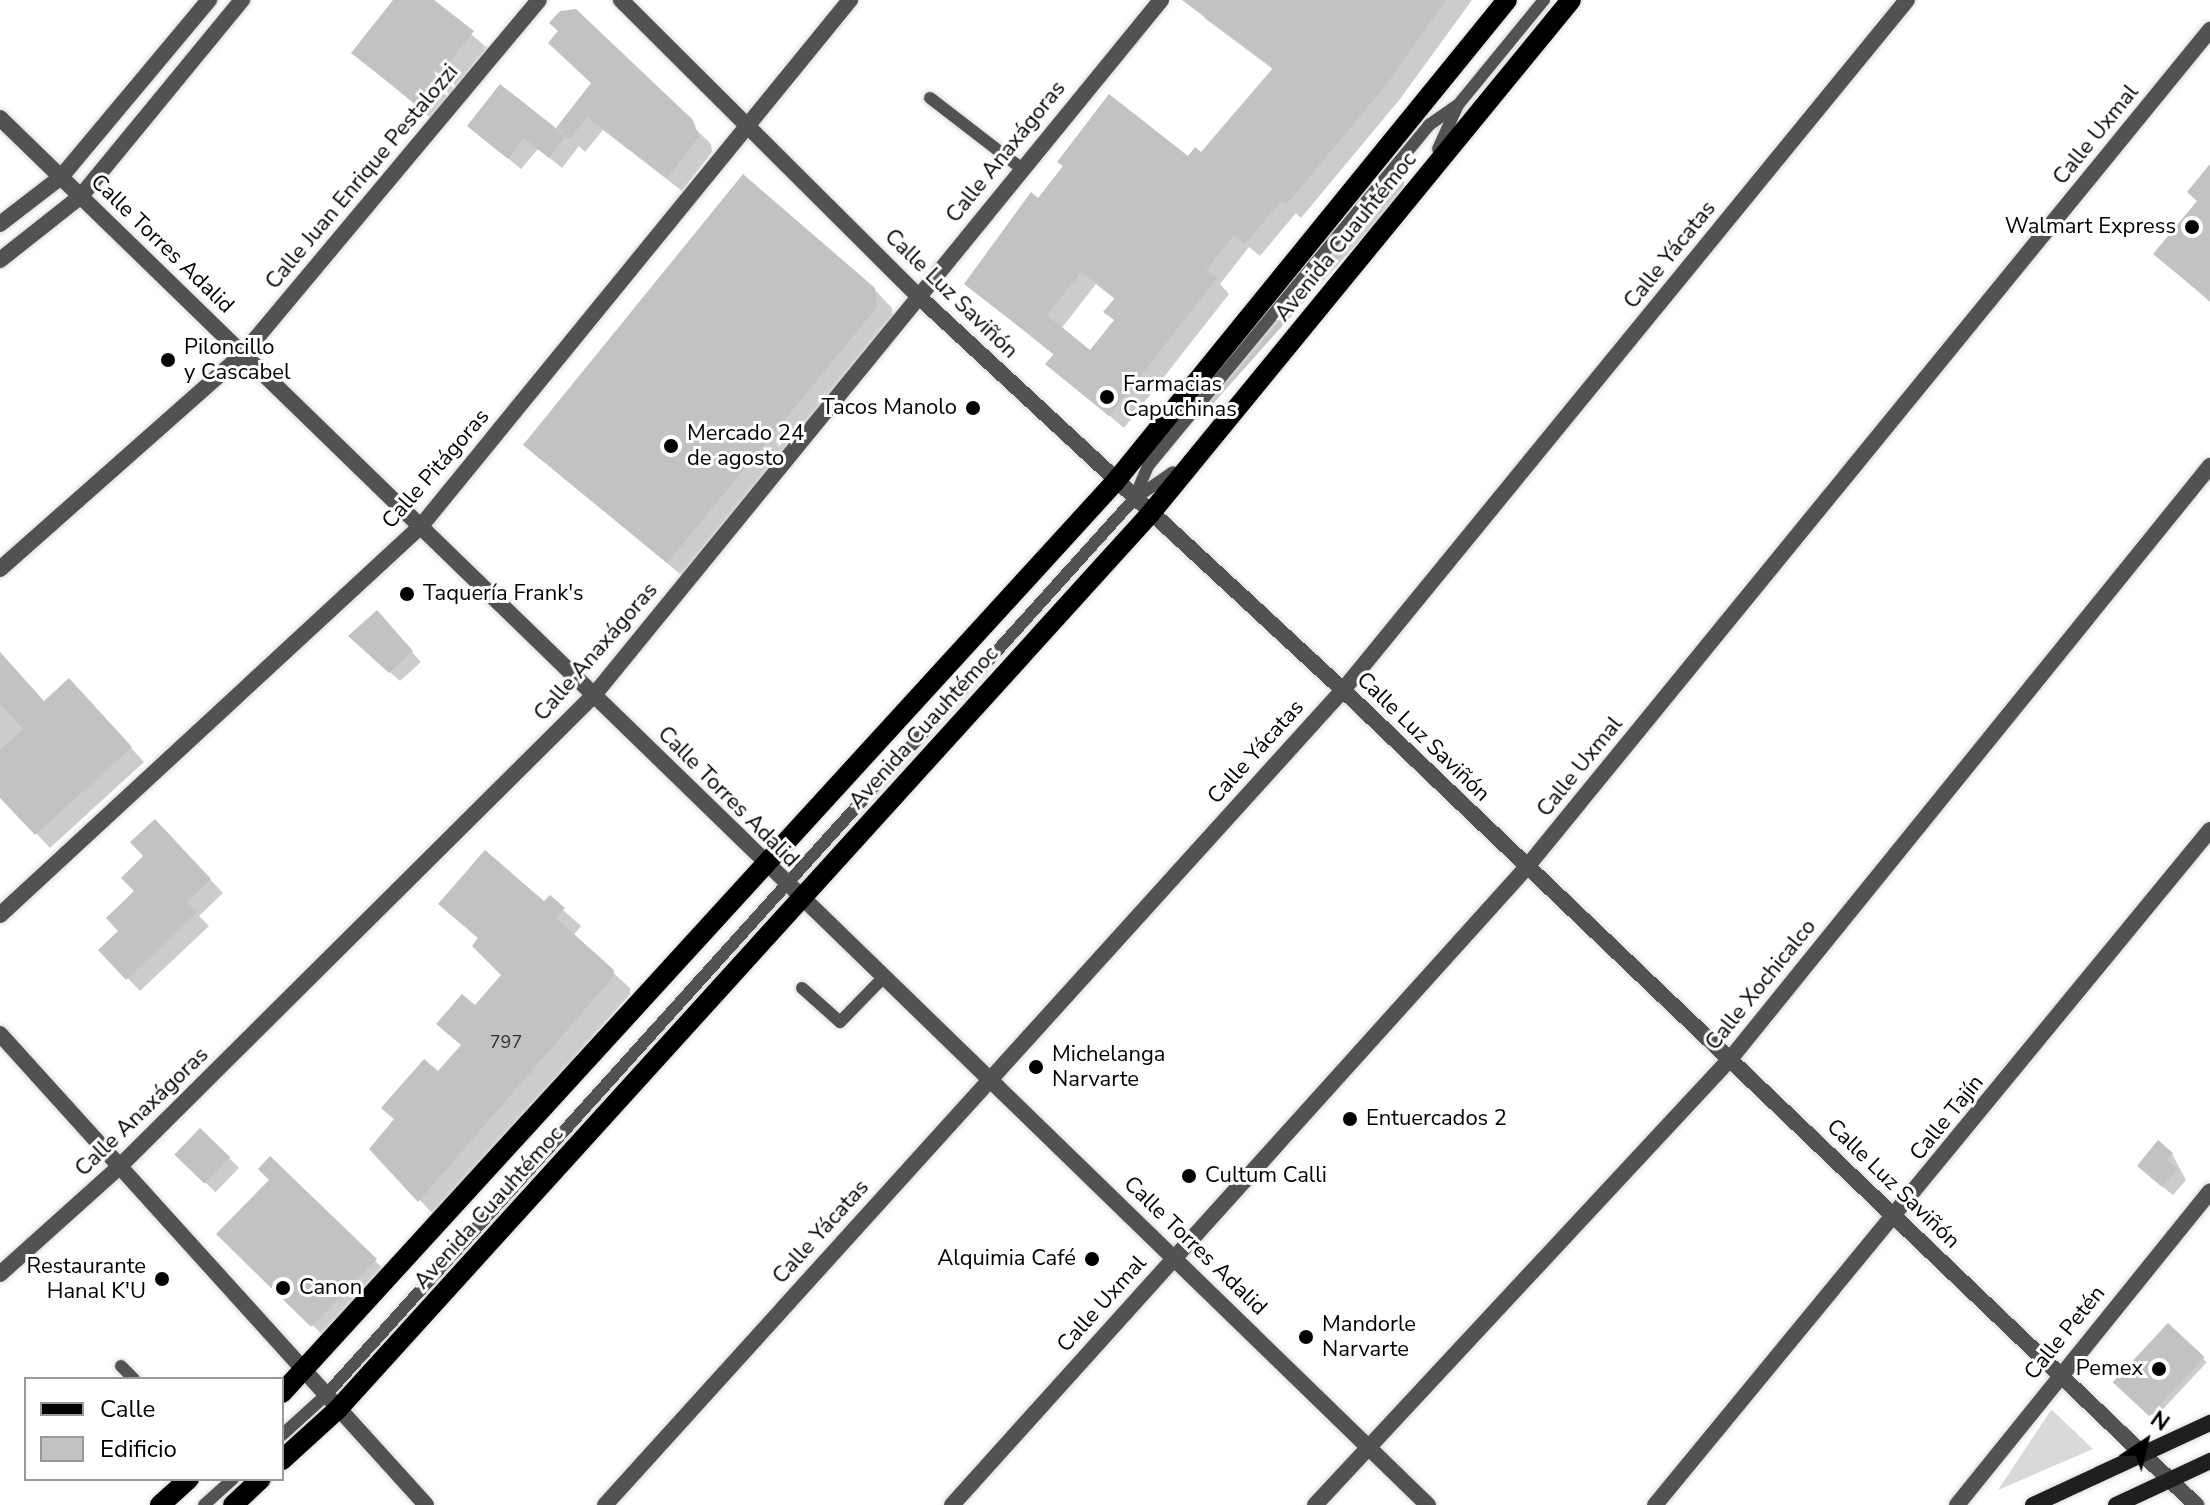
<!DOCTYPE html>
<html>
<head>
<meta charset="utf-8">
<style>
  body { margin:0 }
  #map { position:relative; width:2210px; height:1505px; overflow:hidden; background:#fff; font-family:"Nunito Sans",sans-serif }
  div>[style] { position:absolute }
  .green>* { inset:0; background:#d9d9d9 }
  .shadow>* { inset:0; background:#0003; transform-origin:0 0 }
  .building>* { inset:0; background:#c2c2c2; transform-origin:0 0 }
  .roads { filter:drop-shadow(0 0 2px #dbdbdb) drop-shadow(0 0 2px #dbdbdb) }
  .service>* { height:12px; margin:-6px; padding:0 6px; transform-origin:6px; border-radius:6px; background:#525252 }
  .minor>* { height:16px; margin:-8px; padding:0 8px; transform-origin:8px; border-radius:8px; background:#525252 }
  .secondary>* { height:16px; margin:-8px; padding:0 8px; transform-origin:8px; border-radius:8px; background:#1f1f1f }
  .primary>* { height:20px; margin:-10px; padding:0 10px; transform-origin:10px; border-radius:10px; background:#000 }
  .dots>* { width:22px; height:22px; translate:-50% -50%; box-sizing:border-box; border:4px solid #fff; border-radius:50% }
  span { translate:-50% -50%; white-space:nowrap; text-align:center; line-height:1.15; -webkit-text-stroke:6px #fff; paint-order:stroke }
  .number-label { font-size:18px; color:#303030 }
  .number-label span { -webkit-text-stroke-width:0 }
  .street-label { font-size:22px; color:#000 }
  .poi-label { font-size:22px; color:#000 }
  .right { translate:-100% -50%; text-align:right }
  .left { translate:0 -50%; text-align:left }
  .legend { position:absolute; left:24px; top:1377px; width:260px; height:104px; box-sizing:border-box; background:#fff; border:2px solid #999; margin:0; padding:10px 14px; list-style:none; font-size:24px; color:#000 }
  .legend li { display:flex; align-items:center; gap:16px; height:40px }
  .legend b { width:40px; border:2px solid #999 }
  .north { position:absolute; left:2106px; top:1401px; width:80px; height:80px; -webkit-text-stroke:6px #fff; paint-order:stroke; rotate:35deg; font-size:22px; font-weight:700; line-height:32px; text-align:center; color:#000 }
  .north::after { content:''; display:block; margin:auto; width:28px; height:36px; background:#000; clip-path:polygon(50% 0,100% 100%,50% 72%,0 100%) }
</style>
</head>
<body>
<div id="map">
  <div class="green">
    <div style="clip-path:polygon(2052px 1410px,2093px 1449px,1998px 1490px,2051px 1410px)"></div>
  </div>
  <div class="shadow">
    <div style="clip-path:polygon(395px 0,431px 0,492px 52px,437px 123px,353px 53px)"></div>
    <div style="clip-path:polygon(evenodd,1198px 0,1472px 0,1400px 99px,1301px 218px,1296px 213px,1260px 256px,1249px 247px,1220px 284px,1229px 294px,1124px 428px,1048px 364px,1055px 356px,967px 284px,1038px 201px,1201px 155px,1274px 70px,1207px 20px,1193px 6px,1198px 0,1096px 284px,1116px 300px,1116px 321px,1090px 353px,1061px 329px,1096px 284px)"></div>
    <div style="clip-path:polygon(575px 11px,711px 144px,712px 152px,682px 191px,603px 130px,585px 152px,579px 146px,562px 168px,538px 149px,521px 169px,469px 126px,564px 136px,593px 84px)"></div>
    <div style="clip-path:polygon(2210px 167px,2210px 302px,2156px 254px,2199px 202px)"></div>
    <div style="left:1398px;top:180px;width:12px;height:307px;rotate:42deg"></div>
    <div style="clip-path:polygon(874px 289px,892px 308px,894px 325px,686px 579px,525px 445px)"></div>
    <div style="clip-path:polygon(386px 623px,421px 662px,400px 681px,360px 646px)"></div>
    <div style="clip-path:polygon(0 654px,45px 703px,83px 695px,144px 762px,50px 848px,0 795px)"></div>
    <div style="clip-path:polygon(155px 822px,223px 893px,199px 916px,209px 926px,140px 991px,101px 950px,121px 931px)"></div>
    <div style="clip-path:polygon(550px 898px,581px 926px,573px 936px,630px 988px,630px 994px,436px 1217px,371px 1149px,462px 1046px,476px 1008px,503px 975px,480px 940px,440px 904px,545px 904px)"></div>
    <div style="left:201px;top:1131px;width:53px;height:34px;rotate:44deg"></div>
    <div style="clip-path:polygon(2172px 1154px,2186px 1180px,2173px 1195px,2149px 1176px)"></div>
    <div style="clip-path:polygon(270px 1159px,394px 1279px,331px 1343px,218px 1234px,272px 1180px)"></div>
    <div style="left:2168px;top:1326px;width:53px;height:76px;rotate:43deg"></div>
  </div>
  <div class="building">
    <div style="clip-path:polygon(393px 0,434px 0,474px 31px,416px 104px,351px 53px)"></div>
    <div style="clip-path:polygon(evenodd,1182px 0,1446px 0,1386px 85px,1286px 205px,1281px 201px,1245px 244px,1234px 235px,1206px 270px,1217px 278px,1109px 416px,1045px 364px,1054px 354px,964px 284px,1031px 192px,1038px 198px,1063px 166px,1057px 162px,1109px 94px,1188px 156px,1195px 147px,1201px 152px,1273px 68px,1182px 0,1081px 272px,1115px 298px,1103px 312px,1114px 320px,1090px 350px,1047px 315px,1081px 272px)"></div>
    <div style="clip-path:polygon(576px 9px,693px 120px,699px 137px,667px 178px,587px 117px,570px 139px,556px 128px,591px 83px,548px 43px,558px 31px,549px 23px,560px 11px)"></div>
    <div style="clip-path:polygon(500px 84px,566px 136px,549px 158px,524px 138px,508px 159px,467px 126px)"></div>
    <div style="clip-path:polygon(2210px 164px,2210px 301px,2153px 254px,2197px 201px,2187px 192px)"></div>
    <div style="clip-path:polygon(743px 174px,875px 288px,877px 307px,667px 563px,523px 445px)"></div>
    <div style="left:1398px;top:177px;width:9px;height:311px;rotate:41deg"></div>
    <div style="clip-path:polygon(377px 610px,413px 651px,389px 673px,348px 636px)"></div>
    <div style="clip-path:polygon(0 652px,44px 701px,69px 678px,132px 747px,35px 835px,0 798px,0 750px,23px 729px,0 704px)"></div>
    <div style="clip-path:polygon(155px 819px,211px 879px,187px 902px,197px 912px,126px 980px,98px 950px,118px 931px,106px 918px,134px 891px,121px 878px,143px 856px,130px 842px)"></div>
    <div style="clip-path:polygon(485px 850px,544px 901px,550px 895px,565px 908px,556px 918px,614px 970px,613px 977px,418px 1202px,369px 1149px,394px 1119px,381px 1108px,424px 1059px,438px 1071px,461px 1045px,436px 1024px,462px 994px,475px 1005px,501px 975px,472px 946px,478px 938px,438px 904px)"></div>
    <div style="left:200px;top:1128px;width:42px;height:37px;rotate:44deg"></div>
    <div style="clip-path:polygon(2158px 1140px,2173px 1153px,2167px 1160px,2178px 1169px,2162px 1187px,2137px 1166px)"></div>
    <div style="clip-path:polygon(270px 1156px,377px 1259px,311px 1327px,216px 1234px,269px 1180px,258px 1169px)"></div>
    <div style="left:2168px;top:1323px;width:50px;height:81px;rotate:43deg"></div>
  </div>
  <div class="roads">
    <div class="service">
      <div style="left:930px;top:98px;width:115px;rotate:37.6deg"></div>
      <div style="left:1438px;top:149px;width:48px;rotate:-65.6deg"></div>
      <div style="left:1134px;top:499px;width:36px;rotate:-67deg"></div>
      <div style="left:1148px;top:466px;width:442px;rotate:-50.5deg"></div>
      <div style="left:1429px;top:125px;width:35px;rotate:-35deg"></div>
      <div style="left:1458px;top:105px;width:136px;rotate:-50.7deg"></div>
      <div style="left:802px;top:988px;width:51px;rotate:41.8deg"></div>
      <div style="left:840px;top:1022px;width:60px;rotate:-45.7deg"></div>
      <div style="left:121px;top:1366px;width:18px;rotate:45deg"></div>
      <div style="left:282px;top:1435px;width:58px;rotate:-42.2deg"></div>
      <div style="left:325px;top:1396px;width:1208px;rotate:-47.95deg"></div>
      <div style="left:1134px;top:499px;width:47px;rotate:-34.7deg"></div>
      <div style="left:204px;top:1505px;width:39px;rotate:-42deg"></div>
    </div>
    <div class="minor">
      <div style="left:621px;top:0;width:418px;rotate:44.9deg"></div>
      <div style="left:917px;top:295px;width:581px;rotate:42.84deg"></div>
      <div style="left:1343px;top:690px;width:1180px;rotate:43.69deg"></div>
      <div style="left:0;top:118px;width:1991px;rotate:44.17deg"></div>
      <div style="left:0;top:224px;width:77px;rotate:-37.6deg"></div>
      <div style="left:61px;top:177px;width:231px;rotate:-50.1deg"></div>
      <div style="left:0;top:260px;width:103px;rotate:-38.3deg"></div>
      <div style="left:81px;top:196px;width:254px;rotate:-50.6deg"></div>
      <div style="left:0;top:569px;width:324px;rotate:-41.5deg"></div>
      <div style="left:243px;top:354px;width:461px;rotate:-50.1deg"></div>
      <div style="left:0;top:915px;width:573px;rotate:-42.74deg"></div>
      <div style="left:421px;top:526px;width:679px;rotate:-50.8deg"></div>
      <div style="left:0;top:1034px;width:635px;rotate:47.87deg"></div>
      <div style="left:0;top:1274px;width:159px;rotate:-41.9deg"></div>
      <div style="left:118px;top:1168px;width:671px;rotate:-44.82deg"></div>
      <div style="left:594px;top:695px;width:897px;rotate:-50.79deg"></div>
      <div style="left:605px;top:1505px;width:1099px;rotate:-47.84deg"></div>
      <div style="left:1343px;top:690px;width:891px;rotate:-50.74deg"></div>
      <div style="left:952px;top:1505px;width:857px;rotate:-47.98deg"></div>
      <div style="left:1526px;top:868px;width:1082px;rotate:-50.78deg"></div>
      <div style="left:1315px;top:1505px;width:611px;rotate:-47.06deg"></div>
      <div style="left:1731px;top:1058px;width:762px;rotate:-51.02deg"></div>
      <div style="left:1655px;top:1505px;width:874px;rotate:-50.57deg"></div>
      <div style="left:1957px;top:1505px;width:403px;rotate:-51.1deg"></div>
    </div>
    <div class="secondary">
      <div style="left:2033px;top:1505px;width:195px;rotate:-24.9deg"></div>
      <div style="left:2116px;top:1505px;width:104px;rotate:-25.1deg"></div>
    </div>
    <div class="primary">
      <div style="left:282px;top:1393px;width:1234px;rotate:-47.56deg"></div>
      <div style="left:1115px;top:482px;width:621px;rotate:-50.88deg"></div>
      <div style="left:282px;top:1460px;width:76px;rotate:-42.3deg"></div>
      <div style="left:338px;top:1409px;width:1208px;rotate:-47.78deg"></div>
      <div style="left:1150px;top:514px;width:664px;rotate:-50.68deg"></div>
      <div style="left:160px;top:1505px;width:39px;rotate:-42deg"></div>
      <div style="left:233px;top:1505px;width:38px;rotate:-43deg"></div>
    </div>
  </div>
  <div class="dots">
    <div style="left:2192px;top:227px;background:#000"></div>
    <div style="left:168px;top:360px;background:#000"></div>
    <div style="left:1107px;top:397px;background:#000"></div>
    <div style="left:973px;top:408px;background:#000"></div>
    <div style="left:671px;top:446px;background:#000"></div>
    <div style="left:407px;top:594px;background:#000"></div>
    <div style="left:1036px;top:1067px;background:#000"></div>
    <div style="left:1350px;top:1119px;background:#000"></div>
    <div style="left:1189px;top:1176px;background:#000"></div>
    <div style="left:1092px;top:1259px;background:#000"></div>
    <div style="left:162px;top:1279px;background:#000"></div>
    <div style="left:283px;top:1288px;background:#000"></div>
    <div style="left:1306px;top:1337px;background:#000"></div>
    <div style="left:2159px;top:1369px;background:#000"></div>
  </div>
  <div class="number-label">
    <span style="left:506px;top:1042px">797</span>
  </div>
  <div class="street-label">
    <span style="left:2096px;top:135px;rotate:-51deg">Calle Uxmal</span>
    <span style="left:1006px;top:152px;rotate:-51deg">Calle Anaxágoras</span>
    <span style="left:362px;top:177px;rotate:-50deg">Calle Juan Enrique Pestalozzi</span>
    <span style="left:1346px;top:237px;rotate:-51deg">Avenida Cuauhtémoc</span>
    <span style="left:162px;top:244px;rotate:44deg">Calle Torres Adalid</span>
    <span style="left:1670px;top:255px;rotate:-51deg">Calle Yácatas</span>
    <span style="left:951px;top:294px;rotate:44deg">Calle Luz Saviñón</span>
    <span style="left:436px;top:469px;rotate:-49deg">Calle Pitágoras</span>
    <span style="left:596px;top:652px;rotate:-49deg">Calle Anaxágoras</span>
    <span style="left:924px;top:728px;rotate:-48deg">Avenida Cuauhtémoc</span>
    <span style="left:1423px;top:737px;rotate:44deg">Calle Luz Saviñón</span>
    <span style="left:1256px;top:752px;rotate:-48deg">Calle Yácatas</span>
    <span style="left:1580px;top:767px;rotate:-51deg">Calle Uxmal</span>
    <span style="left:728px;top:797px;rotate:45deg">Calle Torres Adalid</span>
    <span style="left:1761px;top:985px;rotate:-51deg">Calle Xochicalco</span>
    <span style="left:142px;top:1112px;rotate:-44deg">Calle Anaxágoras</span>
    <span style="left:1947px;top:1118px;rotate:-51deg">Calle Tajín</span>
    <span style="left:1893px;top:1184px;rotate:44deg">Calle Luz Saviñón</span>
    <span style="left:489px;top:1208px;rotate:-48deg">Avenida Cuauhtémoc</span>
    <span style="left:821px;top:1232px;rotate:-48deg">Calle Yácatas</span>
    <span style="left:1195px;top:1246px;rotate:44deg">Calle Torres Adalid</span>
    <span style="left:1102px;top:1304px;rotate:-48deg">Calle Uxmal</span>
    <span style="left:2065px;top:1333px;rotate:-51deg">Calle Petén</span>
  </div>
  <div class="poi-label">
    <span class="right" style="left:2176px;top:227px">Walmart Express</span>
    <span class="left" style="left:184px;top:360px">Piloncillo<br>y Cascabel</span>
    <span class="left" style="left:1123px;top:397px">Farmacias<br>Capuchinas</span>
    <span class="right" style="left:957px;top:408px">Tacos Manolo</span>
    <span class="left" style="left:687px;top:446px">Mercado 24<br>de agosto</span>
    <span class="left" style="left:423px;top:594px">Taquería Frank's</span>
    <span class="left" style="left:1052px;top:1067px">Michelanga<br>Narvarte</span>
    <span class="left" style="left:1366px;top:1119px">Entuercados 2</span>
    <span class="left" style="left:1205px;top:1176px">Cultum Calli</span>
    <span class="right" style="left:1076px;top:1259px">Alquimia Café</span>
    <span class="right" style="left:146px;top:1279px">Restaurante<br>Hanal K'U</span>
    <span class="left" style="left:299px;top:1288px">Canon</span>
    <span class="left" style="left:1322px;top:1337px">Mandorle<br>Narvarte</span>
    <span class="right" style="left:2143px;top:1369px">Pemex</span>
  </div>
  <ul class="legend">
  <li><b style="height:10px;background:#000"></b>Calle</li>
  <li><b style="height:22px;background:#c2c2c2"></b>Edificio</li>
  </ul>
  <div class="north">N</div>
</div>
</body>
</html>
